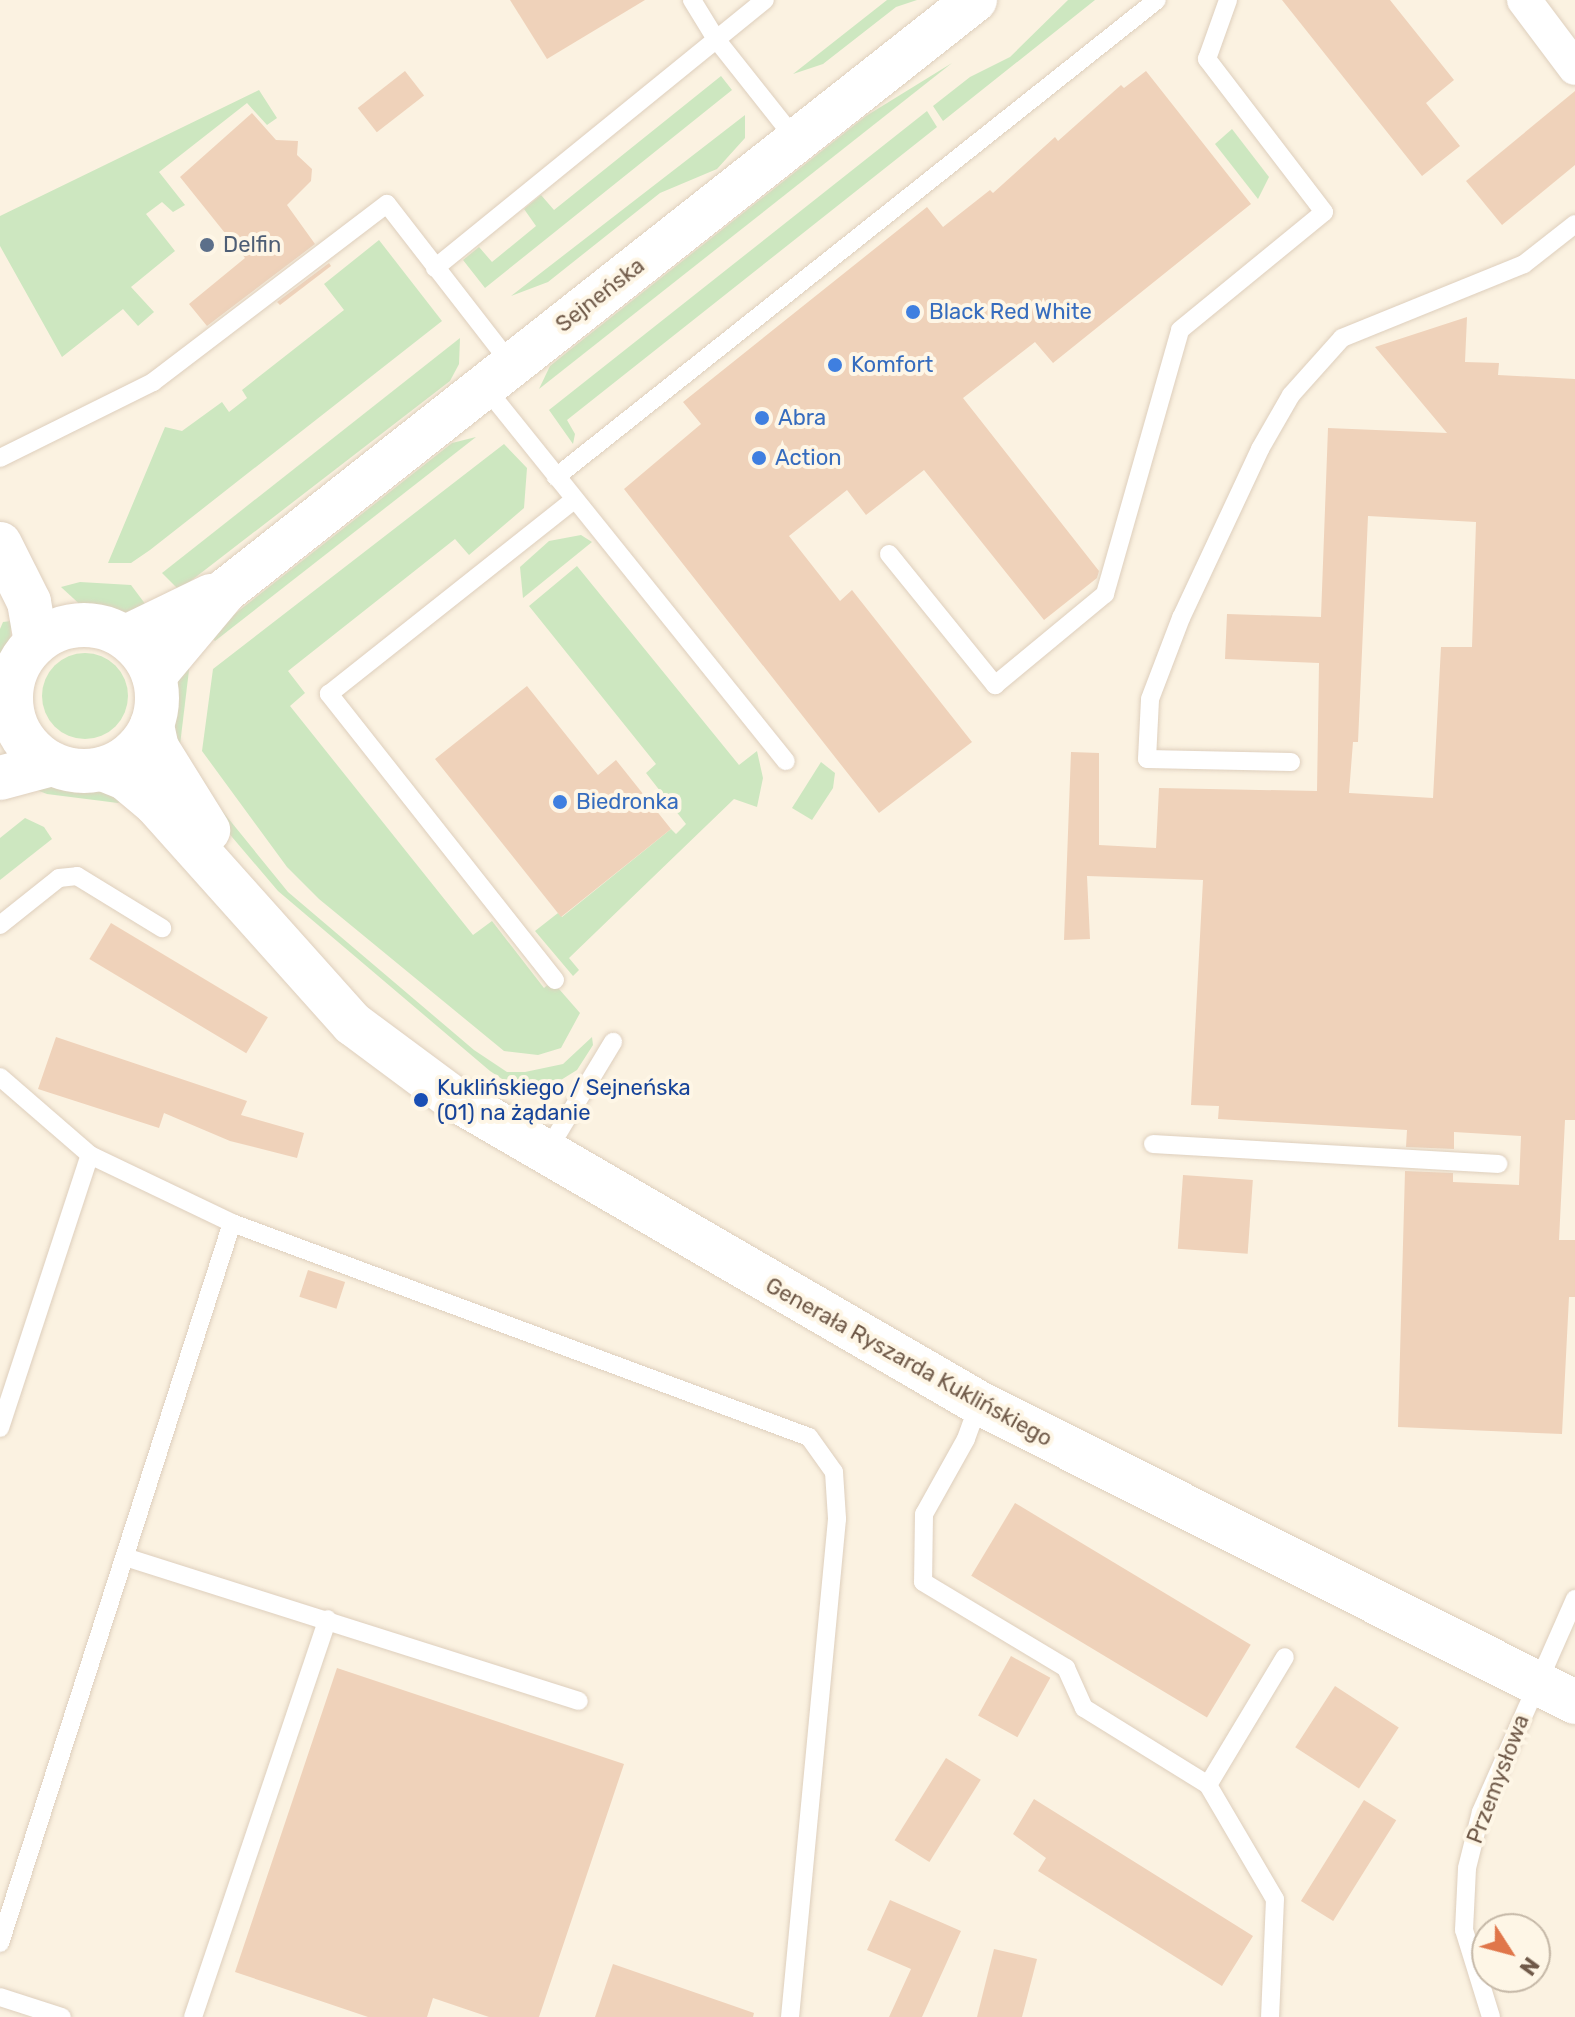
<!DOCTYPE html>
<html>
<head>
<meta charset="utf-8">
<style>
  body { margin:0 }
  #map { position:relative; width:1575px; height:2017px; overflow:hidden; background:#fbf2e1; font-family:Rubik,sans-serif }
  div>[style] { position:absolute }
  .green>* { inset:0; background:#cde7c0 }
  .round { border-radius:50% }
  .building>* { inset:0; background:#efd2ba; transform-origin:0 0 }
  .roads { filter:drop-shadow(0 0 2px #decfbd) drop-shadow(0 0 2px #decfbd) }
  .service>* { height:18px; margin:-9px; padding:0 9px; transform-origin:9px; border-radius:9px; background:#fff }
  .minor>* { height:34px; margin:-17px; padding:0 17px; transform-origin:17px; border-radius:17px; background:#fff }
  .tertiary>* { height:44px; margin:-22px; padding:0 22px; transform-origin:22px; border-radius:22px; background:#fff }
  .secondary>* { height:44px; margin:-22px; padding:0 22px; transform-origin:22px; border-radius:22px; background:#fff }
  .secondary>.ring { margin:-22px; padding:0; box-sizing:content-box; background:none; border:44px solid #fff; border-radius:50% }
  .dots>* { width:22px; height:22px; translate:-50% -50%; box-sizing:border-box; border:4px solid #fef6e6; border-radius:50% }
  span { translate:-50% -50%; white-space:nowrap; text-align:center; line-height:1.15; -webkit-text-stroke:8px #fef6e6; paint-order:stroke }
  .service-label { font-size:22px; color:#4e5e75 }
  .left { translate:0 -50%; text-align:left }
  .street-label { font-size:22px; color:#705a49 }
  .shop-label { font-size:22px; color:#366cbe }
  .transit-label { font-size:22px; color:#164399 }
  .north { position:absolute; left:1471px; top:1913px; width:80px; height:80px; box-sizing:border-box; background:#fef6e6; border:2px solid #c5b8a7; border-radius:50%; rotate:126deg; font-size:22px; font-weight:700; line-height:32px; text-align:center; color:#705a49 }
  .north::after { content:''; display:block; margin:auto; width:28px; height:36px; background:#e0764a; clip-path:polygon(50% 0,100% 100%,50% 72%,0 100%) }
</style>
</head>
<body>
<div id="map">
  <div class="green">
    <div style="clip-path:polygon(887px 0,917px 0,896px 7px,823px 64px,793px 74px)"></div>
    <div style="clip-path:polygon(1068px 0,1095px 0,943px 121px,933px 106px,970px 77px,1010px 57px)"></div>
    <div style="clip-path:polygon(952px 63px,539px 389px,550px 366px,571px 349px,866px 116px)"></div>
    <div style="clip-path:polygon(721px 76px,732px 90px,485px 288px,463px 260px,479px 247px,492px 262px,536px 226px,524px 209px,541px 195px,554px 210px)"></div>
    <div style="clip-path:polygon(259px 90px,277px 118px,267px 125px,247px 103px,159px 172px,185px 205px,173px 212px,162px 202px,146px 214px,175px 251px,131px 287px,154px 312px,138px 326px,123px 309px,62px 357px,0 246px,0 216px)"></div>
    <div style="clip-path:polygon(927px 111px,937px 127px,567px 420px,575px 434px,573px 444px,549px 410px)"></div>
    <div style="clip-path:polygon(745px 115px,745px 138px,717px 169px,660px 193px,548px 282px,511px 296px)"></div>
    <div style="clip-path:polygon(1232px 129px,1269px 177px,1258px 199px,1215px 144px)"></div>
    <div style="clip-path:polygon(379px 240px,442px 321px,150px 550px,131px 563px,108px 563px,165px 427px,182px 431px,222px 402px,229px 412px,247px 398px,242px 390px,344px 310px,324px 284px)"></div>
    <div style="clip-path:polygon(460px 338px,459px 364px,450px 381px,179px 590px,162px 573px)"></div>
    <div style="clip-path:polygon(476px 437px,215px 641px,208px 635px,452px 443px)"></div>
    <div style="clip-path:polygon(504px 444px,527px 468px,524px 508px,469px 555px,455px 539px,288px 671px,305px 693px,290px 706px,473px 935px,492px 921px,544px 988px,552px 981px,580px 1013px,561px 1048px,538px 1055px,504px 1051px,319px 899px,287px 867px,202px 751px,213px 669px)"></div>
    <div style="clip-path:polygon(581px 535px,592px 542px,523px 598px,520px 567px,549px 541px)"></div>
    <div style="clip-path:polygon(577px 566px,739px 765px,757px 751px,763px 778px,757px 807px,734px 799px,569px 958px,579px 970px,573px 976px,535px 931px,558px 913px,562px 917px,671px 829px,676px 834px,686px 824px,646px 773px,656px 764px,529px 606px)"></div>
    <div style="clip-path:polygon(80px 582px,131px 585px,149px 609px,113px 616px,86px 610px,61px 587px)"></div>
    <div style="clip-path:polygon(11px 621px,10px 650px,0 702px,0 629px,3px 622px)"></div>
    <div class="round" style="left:42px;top:653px;width:86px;height:86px"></div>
    <div style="clip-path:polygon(187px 655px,189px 670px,179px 753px,167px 719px,175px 675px)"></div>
    <div style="clip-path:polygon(821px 762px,835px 773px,833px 788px,812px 820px,792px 808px)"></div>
    <div style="clip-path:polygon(66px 779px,98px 782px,127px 797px,118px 803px,47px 794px,24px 785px)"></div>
    <div style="clip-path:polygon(197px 780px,288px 892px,474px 1050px,507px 1072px,525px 1072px,563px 1064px,592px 1037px,593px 1045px,577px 1070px,548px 1088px,534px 1089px,517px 1089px,490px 1071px,278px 891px,204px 804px)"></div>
    <div style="clip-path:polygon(25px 818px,44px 827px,52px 839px,0 880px,0 838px)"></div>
  </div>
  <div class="building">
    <div style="clip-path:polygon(510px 0,645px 0,547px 59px)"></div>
    <div style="clip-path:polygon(1282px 0,1390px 0,1454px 80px,1426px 103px,1460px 146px,1422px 176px)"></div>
    <div style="left:405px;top:71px;width:31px;height:60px;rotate:52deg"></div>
    <div style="clip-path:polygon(1146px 71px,1251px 204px,1053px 363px,1035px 342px,963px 398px,1099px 571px,1097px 578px,1044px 620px,924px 470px,866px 515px,847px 490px,789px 536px,840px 601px,852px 590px,972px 742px,879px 813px,624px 489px,701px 424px,683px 402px,927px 207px,943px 227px,990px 190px,993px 193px,1055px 137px,1058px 141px,1121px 85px,1124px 88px)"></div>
    <div style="clip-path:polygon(1575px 91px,1575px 165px,1502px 225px,1466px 181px)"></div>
    <div style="clip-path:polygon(252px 113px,276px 140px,298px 141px,297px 155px,312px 169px,311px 181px,287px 205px,315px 244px,207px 326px,189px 304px,245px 258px,180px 177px)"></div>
    <div style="clip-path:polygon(329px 263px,331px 266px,280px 305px,277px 302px)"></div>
    <div style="clip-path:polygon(evenodd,1467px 317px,1465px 362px,1499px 363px,1498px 375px,1575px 379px,1575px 1120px,1565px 1120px,1559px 1240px,1575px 1240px,1575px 1297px,1569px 1297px,1562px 1434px,1398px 1427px,1405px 1171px,1453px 1173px,1453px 1182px,1519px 1185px,1521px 1136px,1454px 1132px,1454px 1149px,1406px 1147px,1407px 1130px,1218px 1119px,1219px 1106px,1191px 1105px,1203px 880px,1087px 876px,1090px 939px,1064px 940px,1071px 752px,1099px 753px,1099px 845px,1156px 848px,1159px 788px,1317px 791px,1319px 663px,1225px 659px,1227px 614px,1321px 617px,1328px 428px,1447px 433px,1375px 347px,1467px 317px,1368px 516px,1476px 522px,1472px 647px,1441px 647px,1433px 798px,1349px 793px,1353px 742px,1358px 742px,1368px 516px)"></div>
    <div style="clip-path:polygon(527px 686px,598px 775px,616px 760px,671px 829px,561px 917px,435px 759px)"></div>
    <div style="left:111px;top:923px;width:183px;height:42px;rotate:31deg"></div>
    <div style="clip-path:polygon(56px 1037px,247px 1101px,241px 1115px,304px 1133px,297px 1158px,230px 1141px,164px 1113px,159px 1128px,38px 1089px)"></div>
    <div style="left:1183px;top:1175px;width:70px;height:74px;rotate:4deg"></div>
    <div style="left:308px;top:1270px;width:39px;height:28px;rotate:18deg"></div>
    <div style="left:1015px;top:1503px;width:275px;height:85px;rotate:31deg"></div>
    <div style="left:1011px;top:1656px;width:45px;height:68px;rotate:29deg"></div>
    <div style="clip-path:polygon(337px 1668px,624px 1764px,539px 2017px,489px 2017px,433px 1998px,427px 2017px,368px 2017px,235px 1972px)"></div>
    <div style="left:1335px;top:1686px;width:76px;height:73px;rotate:33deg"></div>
    <div style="left:946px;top:1758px;width:41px;height:97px;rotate:32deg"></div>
    <div style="clip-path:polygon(1034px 1799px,1253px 1936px,1222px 1986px,1038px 1871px,1046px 1858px,1013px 1834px)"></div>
    <div style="left:1364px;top:1800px;width:38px;height:119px;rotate:32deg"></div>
    <div style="clip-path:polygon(890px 1900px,961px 1931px,922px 2017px,889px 2017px,911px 1969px,867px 1950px)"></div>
    <div style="clip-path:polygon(994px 1949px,1037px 1959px,1022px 2017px,977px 2017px)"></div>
    <div style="clip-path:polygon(613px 1964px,754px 2013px,753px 2017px,595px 2017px)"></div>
  </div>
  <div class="roads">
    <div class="service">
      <div style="left:692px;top:0;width:46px;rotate:58.4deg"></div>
      <div style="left:716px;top:39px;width:129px;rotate:51.6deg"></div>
      <div style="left:435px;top:268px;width:425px;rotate:-39.1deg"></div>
      <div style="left:485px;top:387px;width:480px;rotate:51.2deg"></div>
      <div style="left:0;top:458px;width:171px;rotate:-26.4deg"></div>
      <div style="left:153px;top:382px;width:294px;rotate:-37.3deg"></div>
      <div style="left:387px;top:204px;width:204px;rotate:52.2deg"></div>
      <div style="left:556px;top:477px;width:767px;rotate:-38.44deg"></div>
      <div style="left:889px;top:554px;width:169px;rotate:51deg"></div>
      <div style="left:995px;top:685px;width:143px;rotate:-39.6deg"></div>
      <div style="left:1105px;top:594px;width:274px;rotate:-74.1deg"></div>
      <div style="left:1180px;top:330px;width:186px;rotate:-39.3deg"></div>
      <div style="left:1324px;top:212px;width:193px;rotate:-127.4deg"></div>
      <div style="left:1207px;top:59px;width:63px;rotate:-70.4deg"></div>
      <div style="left:1291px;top:762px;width:144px;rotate:-178.8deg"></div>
      <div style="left:1147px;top:759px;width:60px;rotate:-87.1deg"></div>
      <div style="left:1150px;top:699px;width:87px;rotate:-69.1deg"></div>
      <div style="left:1181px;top:618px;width:187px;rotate:-64.9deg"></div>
      <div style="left:1260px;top:449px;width:62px;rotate:-60.1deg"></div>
      <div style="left:1291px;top:395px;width:76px;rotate:-48.2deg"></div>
      <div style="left:1342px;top:338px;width:196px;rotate:-22.1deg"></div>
      <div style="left:1524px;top:264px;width:65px;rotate:-38.1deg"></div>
      <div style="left:0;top:925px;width:75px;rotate:-38.5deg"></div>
      <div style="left:59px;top:878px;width:18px;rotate:-6deg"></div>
      <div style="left:77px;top:876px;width:100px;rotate:31.5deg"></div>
      <div style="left:555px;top:980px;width:365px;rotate:-128.3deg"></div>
      <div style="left:329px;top:694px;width:313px;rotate:-38.4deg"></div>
      <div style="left:0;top:1077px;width:119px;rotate:40.9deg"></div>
      <div style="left:90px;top:1155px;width:157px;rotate:25.6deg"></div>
      <div style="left:232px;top:1223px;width:615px;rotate:20.35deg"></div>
      <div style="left:809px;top:1437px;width:43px;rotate:54.5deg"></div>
      <div style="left:834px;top:1472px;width:47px;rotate:86.3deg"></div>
      <div style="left:837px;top:1519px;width:500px;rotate:95.39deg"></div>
      <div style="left:1153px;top:1144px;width:346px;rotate:3.3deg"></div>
      <div style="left:546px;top:1153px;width:130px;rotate:-58.9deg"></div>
      <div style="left:979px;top:1403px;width:38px;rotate:110deg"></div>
      <div style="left:966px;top:1439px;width:86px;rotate:119.2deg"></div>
      <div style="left:924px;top:1514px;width:68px;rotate:90.8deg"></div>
      <div style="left:923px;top:1582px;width:167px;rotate:31deg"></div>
      <div style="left:1066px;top:1668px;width:44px;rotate:65.8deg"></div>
      <div style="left:1084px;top:1708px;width:146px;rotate:31.8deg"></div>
      <div style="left:1208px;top:1785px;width:132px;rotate:59.6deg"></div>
      <div style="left:1275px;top:1899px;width:118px;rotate:92.4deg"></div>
      <div style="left:0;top:1428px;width:287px;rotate:-71.8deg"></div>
      <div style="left:125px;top:1557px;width:476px;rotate:17.6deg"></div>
      <div style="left:1208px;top:1785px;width:149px;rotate:-59deg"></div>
      <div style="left:0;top:1943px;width:756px;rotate:-72.14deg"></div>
      <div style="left:0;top:1997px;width:65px;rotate:17.9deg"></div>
      <div style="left:193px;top:2017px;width:420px;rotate:-71.3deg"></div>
      <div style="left:1491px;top:2017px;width:91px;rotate:-107.2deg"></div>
      <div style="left:1464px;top:1930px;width:62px;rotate:-87.2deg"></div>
      <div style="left:1467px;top:1868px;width:58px;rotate:-76deg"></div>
      <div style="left:1481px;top:1812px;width:233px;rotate:-66.2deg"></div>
    </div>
    <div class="minor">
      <div style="left:1524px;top:0;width:85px;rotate:53.1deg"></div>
    </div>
    <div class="tertiary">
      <div style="left:126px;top:637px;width:94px;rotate:-25.8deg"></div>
      <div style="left:154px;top:676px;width:111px;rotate:-50.1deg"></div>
      <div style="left:225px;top:591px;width:955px;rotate:-38.24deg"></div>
    </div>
    <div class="secondary">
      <div style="left:0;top:544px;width:65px;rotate:63.4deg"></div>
      <div style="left:29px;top:602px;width:41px;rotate:80.1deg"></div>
      <div class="ring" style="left:11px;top:625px;width:102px;height:102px"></div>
      <div style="left:152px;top:725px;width:24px;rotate:78deg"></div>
      <div style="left:157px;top:748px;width:97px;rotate:58.1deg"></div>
      <div style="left:103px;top:769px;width:24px;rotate:22deg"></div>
      <div style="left:125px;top:778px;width:40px;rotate:40deg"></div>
      <div style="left:156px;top:804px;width:295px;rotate:48.2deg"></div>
      <div style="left:353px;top:1024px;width:121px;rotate:36.6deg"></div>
      <div style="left:450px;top:1096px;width:612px;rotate:30.13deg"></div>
      <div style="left:979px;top:1403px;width:667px;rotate:26.64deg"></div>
      <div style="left:0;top:778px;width:54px;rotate:-15.1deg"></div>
    </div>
  </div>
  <div class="dots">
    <div style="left:207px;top:245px;background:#5c6f8a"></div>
    <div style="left:913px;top:312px;background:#3f7fe0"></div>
    <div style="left:835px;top:365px;background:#3f7fe0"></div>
    <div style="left:762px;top:418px;background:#3f7fe0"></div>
    <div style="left:759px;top:458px;background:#3f7fe0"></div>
    <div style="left:560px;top:802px;background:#3f7fe0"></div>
    <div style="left:421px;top:1100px;background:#1a4fb4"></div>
  </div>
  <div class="service-label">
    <span class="left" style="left:223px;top:245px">Delfin</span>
  </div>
  <div class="street-label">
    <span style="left:600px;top:295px;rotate:-38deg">Sejneńska</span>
    <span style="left:909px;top:1362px;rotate:29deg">Generała Ryszarda Kuklińskiego</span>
    <span style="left:1498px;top:1779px;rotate:-69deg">Przemysłowa</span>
  </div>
  <div class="shop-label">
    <span class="left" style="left:929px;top:312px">Black Red White</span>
    <span class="left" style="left:851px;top:365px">Komfort</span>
    <span class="left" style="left:778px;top:418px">Abra</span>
    <span class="left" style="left:775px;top:458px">Action</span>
    <span class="left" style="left:576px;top:802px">Biedronka</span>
  </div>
  <div class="transit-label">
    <span class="left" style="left:437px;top:1100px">Kuklińskiego / Sejneńska<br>(01) na żądanie</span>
  </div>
  <div class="north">N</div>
</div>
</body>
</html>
